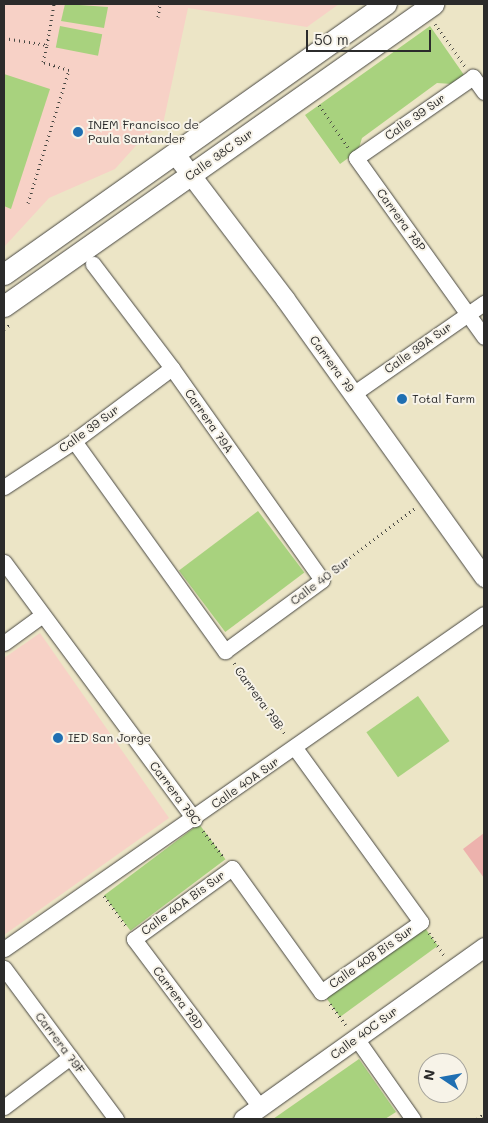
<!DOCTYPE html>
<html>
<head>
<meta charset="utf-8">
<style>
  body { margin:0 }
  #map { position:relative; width:488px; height:1123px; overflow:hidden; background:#ece5c6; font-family:Mali,sans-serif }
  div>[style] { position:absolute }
  .built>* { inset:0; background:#f7d1c6 }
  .green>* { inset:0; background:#a8d27e; transform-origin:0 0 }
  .building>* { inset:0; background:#edb2ad }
  .path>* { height:3px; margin-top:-1.5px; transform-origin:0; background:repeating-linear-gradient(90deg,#484742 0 1px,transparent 0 5px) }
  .roads { filter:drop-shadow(0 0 1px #484742) drop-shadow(0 0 1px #484742) }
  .minor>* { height:15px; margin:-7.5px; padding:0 7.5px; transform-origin:7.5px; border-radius:7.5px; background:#fff }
  .tertiary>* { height:19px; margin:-9.5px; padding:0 9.5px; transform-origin:9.5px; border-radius:9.5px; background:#fff }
  .secondary>* { height:21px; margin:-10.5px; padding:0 10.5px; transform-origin:10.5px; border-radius:10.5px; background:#fff }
  .dots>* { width:14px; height:14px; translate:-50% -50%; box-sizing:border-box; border:2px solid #f7f3e8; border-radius:50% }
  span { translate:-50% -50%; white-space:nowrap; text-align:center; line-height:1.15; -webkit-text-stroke:4px #f7f3e8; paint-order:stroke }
  .street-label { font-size:12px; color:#2b2b2b }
  .poi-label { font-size:12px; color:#2b2b2b }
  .left { translate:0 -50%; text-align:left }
  .frame { position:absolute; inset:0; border:5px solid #2b2b2b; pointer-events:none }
  .north { position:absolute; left:418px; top:1053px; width:50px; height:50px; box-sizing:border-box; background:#f7f3e8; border:1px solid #a5a39c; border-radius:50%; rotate:282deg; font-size:14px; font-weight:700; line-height:20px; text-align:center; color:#2b2b2b }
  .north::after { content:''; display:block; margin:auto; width:18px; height:22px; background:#1f6fb2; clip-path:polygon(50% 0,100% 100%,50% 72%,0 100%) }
  .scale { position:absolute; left:306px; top:30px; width:125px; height:22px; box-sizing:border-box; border:2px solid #2b2b2b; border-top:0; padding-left:6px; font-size:15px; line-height:18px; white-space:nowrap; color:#2b2b2b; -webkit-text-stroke:4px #f7f3e8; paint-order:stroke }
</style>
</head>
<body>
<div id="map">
  <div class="built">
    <div style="clip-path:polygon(4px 4px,339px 4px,307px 27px,188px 8px,163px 124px,141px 140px,115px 169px,49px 198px,4px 247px)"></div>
    <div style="clip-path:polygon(40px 633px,169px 818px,4px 935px,4px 658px)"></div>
  </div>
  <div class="green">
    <div style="clip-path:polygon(65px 4px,108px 7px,104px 28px,61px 21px)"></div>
    <div style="left:60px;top:26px;width:43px;height:22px;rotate:11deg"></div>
    <div style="clip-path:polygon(430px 26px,464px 75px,452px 84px,437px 83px,362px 138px,358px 151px,340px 164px,305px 115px)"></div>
    <div style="clip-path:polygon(4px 74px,50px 89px,11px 209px,4px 206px)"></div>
    <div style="left:258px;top:511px;width:77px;height:99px;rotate:53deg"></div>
    <div style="left:418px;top:696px;width:55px;height:63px;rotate:55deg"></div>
    <div style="left:199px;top:824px;width:44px;height:119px;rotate:53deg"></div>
    <div style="left:422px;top:924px;width:27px;height:121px;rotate:54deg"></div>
    <div style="clip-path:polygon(359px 1059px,396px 1112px,385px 1119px,273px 1119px)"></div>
  </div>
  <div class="building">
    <div style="clip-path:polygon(484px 833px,484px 878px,463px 849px)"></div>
  </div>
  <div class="path">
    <div style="left:158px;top:17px;width:13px;rotate:-81deg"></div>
    <div style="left:435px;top:24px;width:52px;rotate:54.5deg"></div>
    <div style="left:4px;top:38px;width:44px;rotate:9.2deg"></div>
    <div style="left:47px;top:45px;width:42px;rotate:-80.3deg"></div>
    <div style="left:319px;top:105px;width:51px;rotate:55.4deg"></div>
    <div style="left:28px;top:203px;width:139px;rotate:-72.9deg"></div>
    <div style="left:69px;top:70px;width:27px;rotate:-163deg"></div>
    <div style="left:43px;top:62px;width:17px;rotate:-77deg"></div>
    <div style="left:4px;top:329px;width:9px;rotate:-36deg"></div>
    <div style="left:334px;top:570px;width:101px;rotate:-37.3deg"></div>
    <div style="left:234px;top:663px;width:89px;rotate:54.2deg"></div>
    <div style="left:203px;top:831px;width:34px;rotate:52deg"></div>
    <div style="left:104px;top:896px;width:39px;rotate:54deg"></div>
    <div style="left:429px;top:933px;width:27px;rotate:56deg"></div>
    <div style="left:330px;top:1004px;width:26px;rotate:53deg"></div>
    <div style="left:477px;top:1119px;width:9px;rotate:-36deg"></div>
  </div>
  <div class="roads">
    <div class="minor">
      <div style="left:484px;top:92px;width:19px;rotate:-126deg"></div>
      <div style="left:473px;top:77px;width:142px;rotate:145.3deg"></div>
      <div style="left:356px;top:158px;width:220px;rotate:54.4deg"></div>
      <div style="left:353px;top:394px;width:160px;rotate:-34.8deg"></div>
      <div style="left:74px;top:441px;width:259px;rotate:54.3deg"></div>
      <div style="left:225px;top:651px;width:120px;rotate:-36.2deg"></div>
      <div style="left:322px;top:580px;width:260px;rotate:-125.3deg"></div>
      <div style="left:172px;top:368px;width:131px;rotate:-127.2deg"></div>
      <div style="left:4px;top:487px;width:84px;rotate:-33.3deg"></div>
      <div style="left:74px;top:441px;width:122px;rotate:-36.7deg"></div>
      <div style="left:4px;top:562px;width:320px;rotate:53.5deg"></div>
      <div style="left:4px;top:643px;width:46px;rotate:-36.1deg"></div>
      <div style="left:4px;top:949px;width:585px;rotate:-34.91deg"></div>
      <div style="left:4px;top:968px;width:188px;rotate:53.4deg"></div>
      <div style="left:356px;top:1038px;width:99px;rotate:54.9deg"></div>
      <div style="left:4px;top:1107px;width:83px;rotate:-37.1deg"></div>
      <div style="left:260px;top:1107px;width:210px;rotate:-126.9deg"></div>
      <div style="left:134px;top:939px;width:121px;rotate:-35.9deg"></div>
      <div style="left:232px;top:868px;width:153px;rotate:54.3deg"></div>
      <div style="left:321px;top:992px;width:122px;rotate:-35deg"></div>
      <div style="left:421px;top:922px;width:215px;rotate:-125.9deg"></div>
    </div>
    <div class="tertiary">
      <div style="left:175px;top:154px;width:182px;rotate:52.8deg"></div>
      <div style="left:285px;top:299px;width:342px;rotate:54.4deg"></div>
      <div style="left:243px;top:1119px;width:296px;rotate:-35.5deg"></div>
    </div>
    <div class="secondary">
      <div style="left:4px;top:274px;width:468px;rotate:-35.3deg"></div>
      <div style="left:4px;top:306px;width:525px;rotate:-35.14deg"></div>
    </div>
  </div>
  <div class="dots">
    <div style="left:78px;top:132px;background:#1f6fb2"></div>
    <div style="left:402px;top:399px;background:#1f6fb2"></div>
    <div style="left:58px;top:738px;background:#1f6fb2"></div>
  </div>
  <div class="street-label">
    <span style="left:415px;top:117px;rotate:-35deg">Calle 39 Sur</span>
    <span style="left:219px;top:155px;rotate:-35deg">Calle 38C Sur</span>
    <span style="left:401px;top:220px;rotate:54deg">Carrera 78P</span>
    <span style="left:418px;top:348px;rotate:-35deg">Calle 39A Sur</span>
    <span style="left:332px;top:364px;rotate:54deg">Carrera 79</span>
    <span style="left:209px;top:421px;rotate:55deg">Carrera 79A</span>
    <span style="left:89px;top:429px;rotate:-36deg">Calle 39 Sur</span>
    <span style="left:320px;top:581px;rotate:-37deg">Calle 40 Sur</span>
    <span style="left:259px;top:698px;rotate:54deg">Carrera 79B</span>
    <span style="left:245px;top:783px;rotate:-35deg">Calle 40A Sur</span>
    <span style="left:175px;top:793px;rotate:53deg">Carrera 79C</span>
    <span style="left:183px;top:903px;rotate:-36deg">Calle 40A Bis Sur</span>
    <span style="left:371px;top:957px;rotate:-35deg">Calle 40B Bis Sur</span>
    <span style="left:178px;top:998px;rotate:53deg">Carrera 79D</span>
    <span style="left:364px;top:1033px;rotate:-36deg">Calle 40C Sur</span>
    <span style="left:60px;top:1043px;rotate:53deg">Carrera 79F</span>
  </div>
  <div class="poi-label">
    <span class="left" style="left:88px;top:132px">INEM Francisco de<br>Paula Santander</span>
    <span class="left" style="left:412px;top:399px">Total Farm</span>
    <span class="left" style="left:68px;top:738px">IED San Jorge</span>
  </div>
  <div class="frame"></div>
  <div class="north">N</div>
  <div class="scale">50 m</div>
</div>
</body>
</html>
